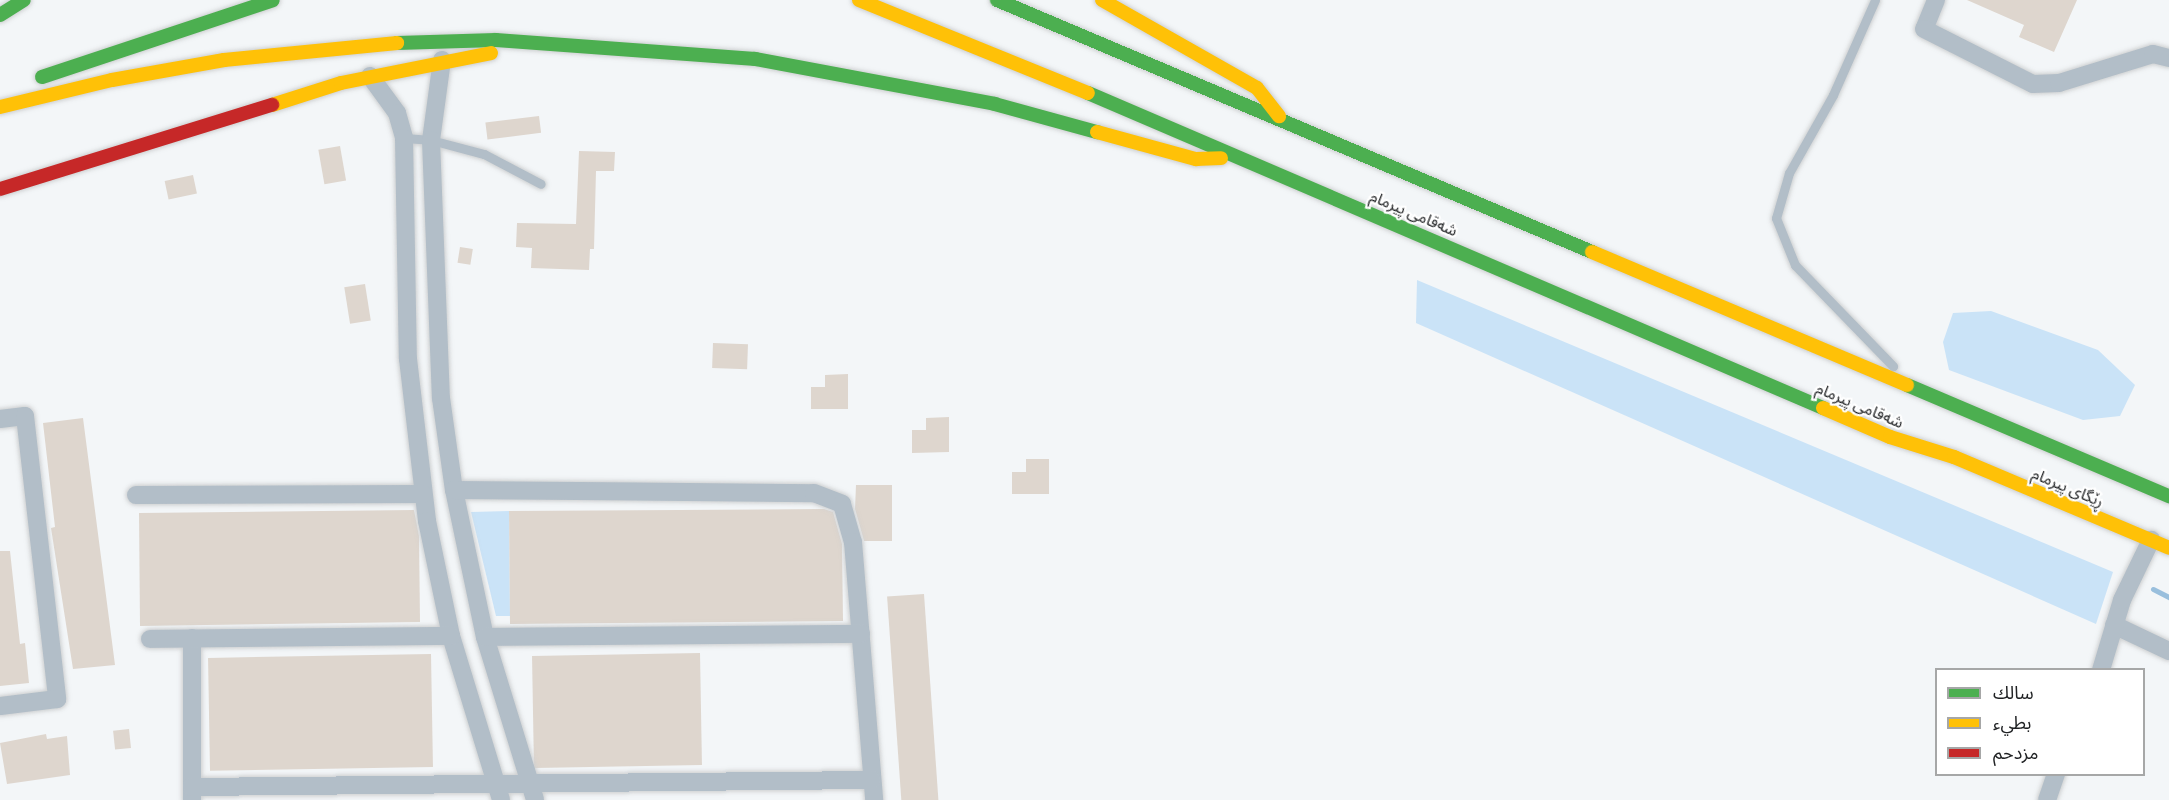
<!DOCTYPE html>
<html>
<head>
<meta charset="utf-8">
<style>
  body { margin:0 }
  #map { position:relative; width:2169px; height:800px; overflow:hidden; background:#f3f6f8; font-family:"Titillium Web","Noto Sans Arabic",sans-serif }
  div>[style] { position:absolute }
  .green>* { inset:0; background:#cae3f7 }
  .stream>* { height:5px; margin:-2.5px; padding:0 2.5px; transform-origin:2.5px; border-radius:2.5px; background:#99bfdd }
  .building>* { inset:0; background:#ded6ce; transform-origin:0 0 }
  .roads { filter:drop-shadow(0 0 2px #ced0d1) drop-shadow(0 0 2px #ced0d1) }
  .lane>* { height:9px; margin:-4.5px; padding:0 4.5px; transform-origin:4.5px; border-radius:4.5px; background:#b2bec8 }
  .street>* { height:18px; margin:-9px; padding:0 9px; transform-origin:9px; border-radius:9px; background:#b2bec8 }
  .fast>* { height:14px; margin:-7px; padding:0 7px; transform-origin:7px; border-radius:7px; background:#4caf50 }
  .slow>* { height:14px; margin:-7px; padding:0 7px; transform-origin:7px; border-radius:7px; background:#ffc107 }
  .jam>* { height:14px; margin:-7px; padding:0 7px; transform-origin:7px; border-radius:7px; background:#c62828 }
  span { translate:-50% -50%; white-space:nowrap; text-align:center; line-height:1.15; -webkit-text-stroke:4.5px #fff; paint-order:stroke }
  .street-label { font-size:16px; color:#202224 }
  .legend { position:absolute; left:1935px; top:668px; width:210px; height:108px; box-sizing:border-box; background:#fff; border:2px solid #a6a7a7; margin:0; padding:8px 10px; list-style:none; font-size:18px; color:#202224 }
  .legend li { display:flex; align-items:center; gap:12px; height:30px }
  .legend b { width:30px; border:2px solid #a6a7a7 }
</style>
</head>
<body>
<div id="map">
  <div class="green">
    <div style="clip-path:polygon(1417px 280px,2113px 572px,2096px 624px,1416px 323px)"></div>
    <div style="clip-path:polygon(1991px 311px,2098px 350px,2135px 385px,2120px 416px,2083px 420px,1949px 370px,1943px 342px,1953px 313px)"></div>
    <div style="clip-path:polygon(509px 511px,510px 616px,496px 616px,471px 512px)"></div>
  </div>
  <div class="stream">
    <div style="left:2153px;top:589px;width:18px;rotate:27deg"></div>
  </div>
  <div class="building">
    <div style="clip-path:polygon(1967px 0,2077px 0,2054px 52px,2019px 37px,2024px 25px)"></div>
    <div style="left:539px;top:116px;width:17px;height:54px;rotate:83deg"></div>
    <div style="left:340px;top:146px;width:35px;height:22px;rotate:80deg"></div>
    <div style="clip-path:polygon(579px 151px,615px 152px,614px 171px,596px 171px,594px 249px,590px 249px,589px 270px,531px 268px,532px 248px,516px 247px,517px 223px,576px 224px)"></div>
    <div style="left:193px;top:175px;width:19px;height:29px;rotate:78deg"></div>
    <div style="left:460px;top:247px;width:13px;height:16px;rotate:9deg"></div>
    <div style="left:365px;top:284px;width:37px;height:21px;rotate:81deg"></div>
    <div style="left:713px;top:343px;width:35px;height:25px;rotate:2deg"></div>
    <div style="clip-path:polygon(848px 374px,848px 409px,811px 409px,811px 387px,825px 387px,825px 375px)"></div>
    <div style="clip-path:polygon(949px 417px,949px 452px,912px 453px,912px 430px,926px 430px,926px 418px)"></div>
    <div style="clip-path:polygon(83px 418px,115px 665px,73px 669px,51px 528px,55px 527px,43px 423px)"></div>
    <div style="clip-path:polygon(1026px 459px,1049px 459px,1049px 494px,1012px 494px,1012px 472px,1026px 472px)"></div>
    <div style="clip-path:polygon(856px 485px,892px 485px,892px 541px,864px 541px,855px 509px)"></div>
    <div style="clip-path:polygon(824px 509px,833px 512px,842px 544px,843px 621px,510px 624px,509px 511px)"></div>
    <div style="clip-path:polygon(414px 510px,419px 536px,420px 622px,140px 626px,139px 513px)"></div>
    <div style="clip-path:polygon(0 551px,10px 551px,20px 644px,25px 643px,29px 683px,0 686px)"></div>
    <div style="left:924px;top:594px;width:207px;height:37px;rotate:86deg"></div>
    <div style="left:700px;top:653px;width:112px;height:168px;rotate:89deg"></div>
    <div style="left:431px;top:654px;width:113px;height:223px;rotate:89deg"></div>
    <div style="left:129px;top:729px;width:19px;height:16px;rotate:84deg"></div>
    <div style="clip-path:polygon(46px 734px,47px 739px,67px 736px,70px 775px,7px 784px,0 743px)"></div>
  </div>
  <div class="roads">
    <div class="lane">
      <div style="left:1875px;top:0;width:104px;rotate:113.9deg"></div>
      <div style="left:1833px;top:95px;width:90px;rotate:119.4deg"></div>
      <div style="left:1789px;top:173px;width:47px;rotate:106.1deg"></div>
      <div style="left:1776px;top:218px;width:51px;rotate:68deg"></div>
      <div style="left:1795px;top:265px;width:141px;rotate:45.9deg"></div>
      <div style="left:404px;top:138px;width:27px;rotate:4deg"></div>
      <div style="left:431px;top:140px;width:55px;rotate:14.8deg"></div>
      <div style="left:484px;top:154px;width:64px;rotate:27.8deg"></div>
    </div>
    <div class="street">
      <div style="left:1936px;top:0;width:31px;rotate:112deg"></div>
      <div style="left:1924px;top:29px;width:122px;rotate:26.8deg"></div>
      <div style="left:2033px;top:84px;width:26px;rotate:-2deg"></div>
      <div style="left:2059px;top:83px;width:98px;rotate:-17.1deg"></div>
      <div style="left:2153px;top:54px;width:16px;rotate:14deg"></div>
      <div style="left:442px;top:60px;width:81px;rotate:97.8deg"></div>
      <div style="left:431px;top:140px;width:258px;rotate:87.8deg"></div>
      <div style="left:441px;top:398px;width:93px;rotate:82deg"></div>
      <div style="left:454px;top:490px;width:150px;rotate:78.1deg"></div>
      <div style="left:485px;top:637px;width:170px;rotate:72.9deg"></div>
      <div style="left:370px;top:76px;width:46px;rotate:53.9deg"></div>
      <div style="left:397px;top:113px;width:26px;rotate:74deg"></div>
      <div style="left:404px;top:138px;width:221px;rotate:89deg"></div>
      <div style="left:408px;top:359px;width:163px;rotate:83.3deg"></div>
      <div style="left:427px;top:521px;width:117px;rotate:78.2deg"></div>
      <div style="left:451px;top:636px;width:171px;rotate:73deg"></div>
      <div style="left:0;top:419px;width:25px;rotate:-7deg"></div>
      <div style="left:25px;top:416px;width:285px;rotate:83.5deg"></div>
      <div style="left:57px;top:699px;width:57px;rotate:173deg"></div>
      <div style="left:454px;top:490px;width:360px;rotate:0.5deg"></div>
      <div style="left:814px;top:493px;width:30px;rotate:21deg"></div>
      <div style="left:842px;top:504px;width:40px;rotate:74deg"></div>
      <div style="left:853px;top:542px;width:259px;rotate:85.3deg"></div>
      <div style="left:136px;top:495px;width:287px;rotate:-0.2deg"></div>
      <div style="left:2114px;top:625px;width:61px;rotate:25.3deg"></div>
      <div style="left:485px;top:637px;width:376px;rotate:-0.5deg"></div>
      <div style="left:192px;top:638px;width:162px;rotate:90deg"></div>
      <div style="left:150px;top:639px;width:301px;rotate:-0.6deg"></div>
      <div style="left:2101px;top:670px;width:73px;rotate:-73.3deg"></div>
      <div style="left:2122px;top:600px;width:67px;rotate:-64.2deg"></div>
      <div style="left:192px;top:787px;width:680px;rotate:-0.59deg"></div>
      <div style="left:2047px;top:800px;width:28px;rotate:-71deg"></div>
    </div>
    <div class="fast">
      <div style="left:997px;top:0;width:646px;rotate:22.95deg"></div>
      <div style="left:0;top:15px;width:28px;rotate:-32deg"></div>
      <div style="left:397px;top:43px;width:99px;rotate:-1.7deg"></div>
      <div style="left:496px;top:40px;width:260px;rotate:4.2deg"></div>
      <div style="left:755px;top:59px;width:244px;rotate:10.6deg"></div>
      <div style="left:995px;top:104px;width:106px;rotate:15.4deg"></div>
      <div style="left:42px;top:77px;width:243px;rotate:-18.4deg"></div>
      <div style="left:1088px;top:93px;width:800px;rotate:23.2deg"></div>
      <div style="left:1907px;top:385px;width:285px;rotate:23deg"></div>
    </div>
    <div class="slow">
      <div style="left:859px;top:0;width:247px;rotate:22.1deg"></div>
      <div style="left:1102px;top:0;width:178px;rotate:29.6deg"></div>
      <div style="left:1257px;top:88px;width:36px;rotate:52deg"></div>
      <div style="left:272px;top:105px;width:72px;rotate:-17.7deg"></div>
      <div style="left:341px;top:83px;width:153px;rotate:-11.3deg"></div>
      <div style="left:0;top:107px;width:115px;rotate:-13.6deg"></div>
      <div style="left:112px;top:80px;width:114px;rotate:-10.1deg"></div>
      <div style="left:224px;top:60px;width:174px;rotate:-5.6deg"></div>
      <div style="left:1097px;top:132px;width:103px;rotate:15.3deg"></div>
      <div style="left:1196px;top:159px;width:25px;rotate:-2deg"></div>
      <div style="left:1592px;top:252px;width:342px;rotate:22.9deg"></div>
      <div style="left:1823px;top:408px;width:73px;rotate:23.4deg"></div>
      <div style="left:1890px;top:437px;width:67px;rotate:17.4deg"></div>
      <div style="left:1954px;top:457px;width:233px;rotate:22.9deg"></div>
    </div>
    <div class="jam">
      <div style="left:0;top:189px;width:285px;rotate:-17.2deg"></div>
    </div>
  </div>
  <div class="street-label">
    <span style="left:1414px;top:213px;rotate:23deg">شەقامی پیرمام</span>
    <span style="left:1860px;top:405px;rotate:23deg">شەقامی پیرمام</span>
    <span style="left:2068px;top:487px;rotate:23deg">ڕێگای پیرمام</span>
  </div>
  <ul class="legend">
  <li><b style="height:8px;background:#4caf50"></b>سالك</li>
  <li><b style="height:8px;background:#ffc107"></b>بطيء</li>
  <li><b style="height:8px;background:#c62828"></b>مزدحم</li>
  </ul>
</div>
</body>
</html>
